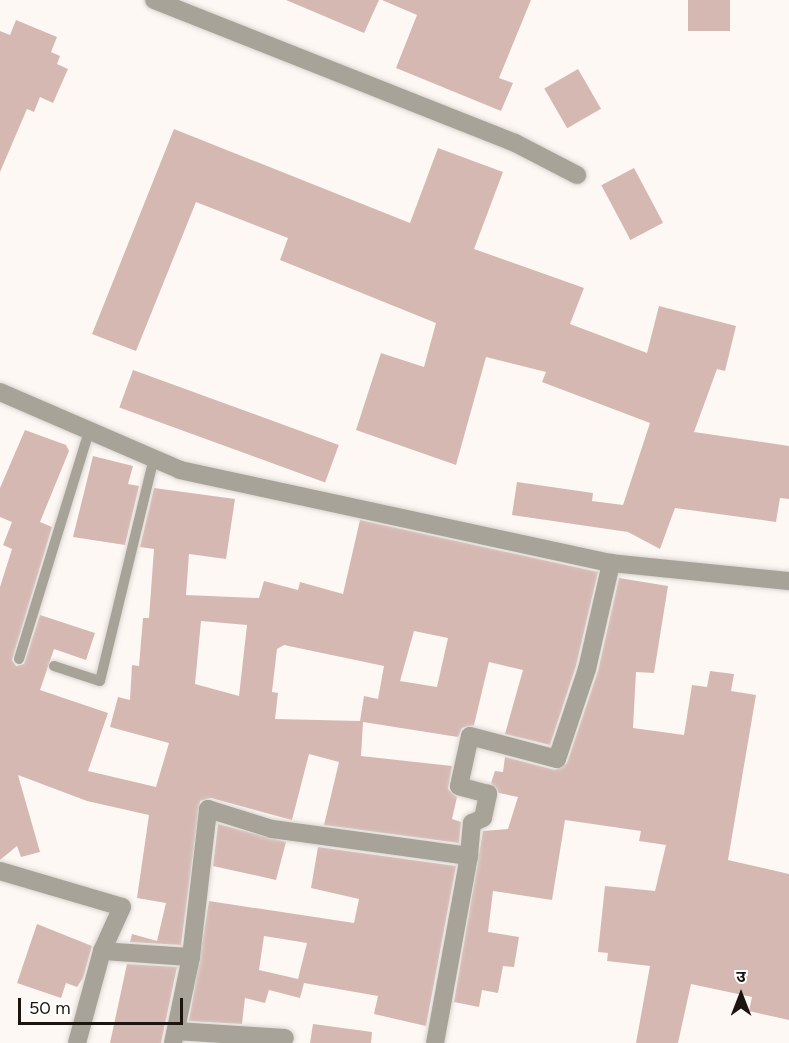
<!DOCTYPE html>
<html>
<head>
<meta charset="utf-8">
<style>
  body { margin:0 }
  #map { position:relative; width:789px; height:1043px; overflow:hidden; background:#fdf8f4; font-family:Figtree,"Noto Sans Devanagari",sans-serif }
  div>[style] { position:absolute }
  .building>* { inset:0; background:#d6b8b3; transform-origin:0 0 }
  .roads { filter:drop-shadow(0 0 2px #d9d4cf) drop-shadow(0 0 2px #d9d4cf) }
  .lane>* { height:10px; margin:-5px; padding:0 5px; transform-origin:5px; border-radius:5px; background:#a7a398 }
  .street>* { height:18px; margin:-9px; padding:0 9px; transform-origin:9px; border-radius:9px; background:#a7a398 }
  span { translate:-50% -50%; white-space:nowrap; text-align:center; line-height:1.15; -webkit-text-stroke:4.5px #fff; paint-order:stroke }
  .north { position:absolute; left:711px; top:965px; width:60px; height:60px; -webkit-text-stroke:4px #fff; paint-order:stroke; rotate:0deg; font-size:16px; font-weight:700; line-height:24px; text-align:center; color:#1c140e }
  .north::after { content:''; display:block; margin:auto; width:21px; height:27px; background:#1c140e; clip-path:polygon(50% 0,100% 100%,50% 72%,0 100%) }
  .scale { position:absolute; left:18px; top:998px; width:165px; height:27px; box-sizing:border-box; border:3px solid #1c140e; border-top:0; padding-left:8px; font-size:18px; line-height:21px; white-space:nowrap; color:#1c140e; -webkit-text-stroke:4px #fff; paint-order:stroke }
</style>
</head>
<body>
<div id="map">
  <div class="building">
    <div style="clip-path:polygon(286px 0,379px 0,364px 33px)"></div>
    <div style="clip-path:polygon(382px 0,531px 0,499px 78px,513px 83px,501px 111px,396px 68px,417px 15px)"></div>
    <div style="left:688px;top:0;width:42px;height:31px"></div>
    <div style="clip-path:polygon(16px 20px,57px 37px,51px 52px,60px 56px,57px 64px,68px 69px,53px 103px,40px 97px,34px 112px,27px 109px,0 172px,0 31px,10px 35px)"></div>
    <div style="left:578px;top:69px;width:46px;height:39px;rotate:60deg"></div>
    <div style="clip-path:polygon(174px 129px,410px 223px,438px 148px,503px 172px,474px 249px,584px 288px,570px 324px,647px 353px,659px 306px,736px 326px,725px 371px,717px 369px,694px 432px,789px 446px,789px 499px,780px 498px,776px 522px,675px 508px,660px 549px,628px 532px,512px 515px,517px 482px,593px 493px,592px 501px,623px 505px,650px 423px,542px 382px,546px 372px,486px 357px,456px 465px,356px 430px,381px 353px,424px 367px,436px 323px,280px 260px,288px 238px,196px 202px,136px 351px,92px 334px)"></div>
    <div style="left:634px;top:168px;width:62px;height:37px;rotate:62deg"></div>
    <div style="left:133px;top:370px;width:219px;height:40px;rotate:20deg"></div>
    <div style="clip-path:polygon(evenodd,25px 430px,66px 445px,69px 451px,40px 522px,52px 527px,12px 660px,16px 666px,24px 664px,40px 615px,95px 633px,86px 660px,54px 649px,40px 690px,108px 713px,88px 771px,156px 787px,169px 743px,110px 727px,118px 697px,130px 700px,132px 665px,139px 666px,143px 618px,149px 618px,154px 549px,140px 547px,154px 488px,235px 499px,226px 559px,189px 554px,186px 595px,259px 598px,264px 581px,298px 590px,300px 582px,343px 594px,360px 520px,598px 572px,576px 666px,550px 745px,505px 734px,523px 670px,489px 662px,474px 725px,462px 728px,458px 737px,363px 722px,361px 756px,452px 766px,448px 789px,457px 797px,452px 819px,461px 822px,459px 843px,324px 825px,339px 762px,309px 754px,292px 820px,211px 798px,200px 801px,181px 945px,130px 942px,132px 934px,157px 941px,166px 903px,137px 898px,149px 815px,87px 801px,18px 775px,40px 852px,21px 857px,17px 846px,0 860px,0 587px,12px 549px,3px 545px,12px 522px,0 517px,0 488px,25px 430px,201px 621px,247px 625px,239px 696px,195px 684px,201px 621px,25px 430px,414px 631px,448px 638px,437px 687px,400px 681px,414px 631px,25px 430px,284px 645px,384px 666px,378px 699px,364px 696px,360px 721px,275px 719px,278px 693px,272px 692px,277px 649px,284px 645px)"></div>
    <div style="clip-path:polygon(93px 456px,133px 466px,128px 484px,139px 486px,125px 545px,73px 537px)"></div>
    <div style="clip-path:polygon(619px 578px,668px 586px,654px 673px,636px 672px,633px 728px,684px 735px,692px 685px,707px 687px,710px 671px,734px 674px,731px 691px,756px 695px,728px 860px,789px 874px,789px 1020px,749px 1011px,752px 997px,691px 984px,678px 1043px,636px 1043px,650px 966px,607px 961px,608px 953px,598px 952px,605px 886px,655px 891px,666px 845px,639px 841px,641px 831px,565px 820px,552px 900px,493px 891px,488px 932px,519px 937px,514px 967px,503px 966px,498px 993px,482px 990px,479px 1007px,454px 1002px,483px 831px,508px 829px,518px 797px,499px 793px,491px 783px,495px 771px,503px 772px,505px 757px,555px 770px,567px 763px,598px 671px)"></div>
    <div style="clip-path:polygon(218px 824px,286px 842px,276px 880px,213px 866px)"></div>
    <div style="clip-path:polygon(evenodd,318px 847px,456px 866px,426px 1026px,374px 1014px,378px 996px,304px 983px,300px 998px,269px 990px,265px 1003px,245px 998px,242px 1024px,189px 1021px,209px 901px,354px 923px,359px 899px,311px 888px,318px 847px,264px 936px,307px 943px,298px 979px,259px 970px,264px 936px)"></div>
    <div style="clip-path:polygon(37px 924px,92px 946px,83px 978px,77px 987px,66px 983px,61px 998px,17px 983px)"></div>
    <div style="clip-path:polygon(127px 964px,177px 967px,161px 1043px,110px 1043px)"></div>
    <div style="clip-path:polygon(313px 1024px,372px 1032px,371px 1043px,310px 1043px)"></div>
  </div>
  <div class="roads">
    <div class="lane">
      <div style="left:19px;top:659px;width:239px;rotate:-72.9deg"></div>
      <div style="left:54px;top:666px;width:48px;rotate:18.1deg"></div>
      <div style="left:100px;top:681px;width:230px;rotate:-76.4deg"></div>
    </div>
    <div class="street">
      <div style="left:154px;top:0;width:388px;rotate:21.6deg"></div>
      <div style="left:515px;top:143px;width:70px;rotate:27.3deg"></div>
      <div style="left:0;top:392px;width:196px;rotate:23.4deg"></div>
      <div style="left:180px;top:470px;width:441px;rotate:12.2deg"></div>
      <div style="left:611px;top:563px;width:179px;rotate:5.8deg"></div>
      <div style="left:469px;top:856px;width:33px;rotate:-85deg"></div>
      <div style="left:472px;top:823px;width:12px;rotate:-24deg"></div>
      <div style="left:483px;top:818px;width:25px;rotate:-78deg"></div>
      <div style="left:488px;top:794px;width:30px;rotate:-165deg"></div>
      <div style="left:459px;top:786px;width:51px;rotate:-77.6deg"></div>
      <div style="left:470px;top:736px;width:90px;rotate:14.8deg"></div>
      <div style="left:557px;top:759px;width:95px;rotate:-71.6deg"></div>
      <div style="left:587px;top:669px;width:109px;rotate:-77.2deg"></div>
      <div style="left:0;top:871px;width:127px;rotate:16.4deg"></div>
      <div style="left:122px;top:907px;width:48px;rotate:114.4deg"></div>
      <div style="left:102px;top:951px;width:95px;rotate:105.2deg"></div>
      <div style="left:102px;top:951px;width:89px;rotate:3.9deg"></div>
      <div style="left:176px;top:1031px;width:109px;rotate:3.7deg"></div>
      <div style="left:173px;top:1043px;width:88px;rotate:-78.2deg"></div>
      <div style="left:191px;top:957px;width:149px;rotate:-83.4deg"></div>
      <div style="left:208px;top:809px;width:67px;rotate:17.4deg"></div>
      <div style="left:272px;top:829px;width:199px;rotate:7.8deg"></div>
      <div style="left:469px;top:856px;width:190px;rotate:100.3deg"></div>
    </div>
  </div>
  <div class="north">उ</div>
  <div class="scale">50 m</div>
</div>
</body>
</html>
